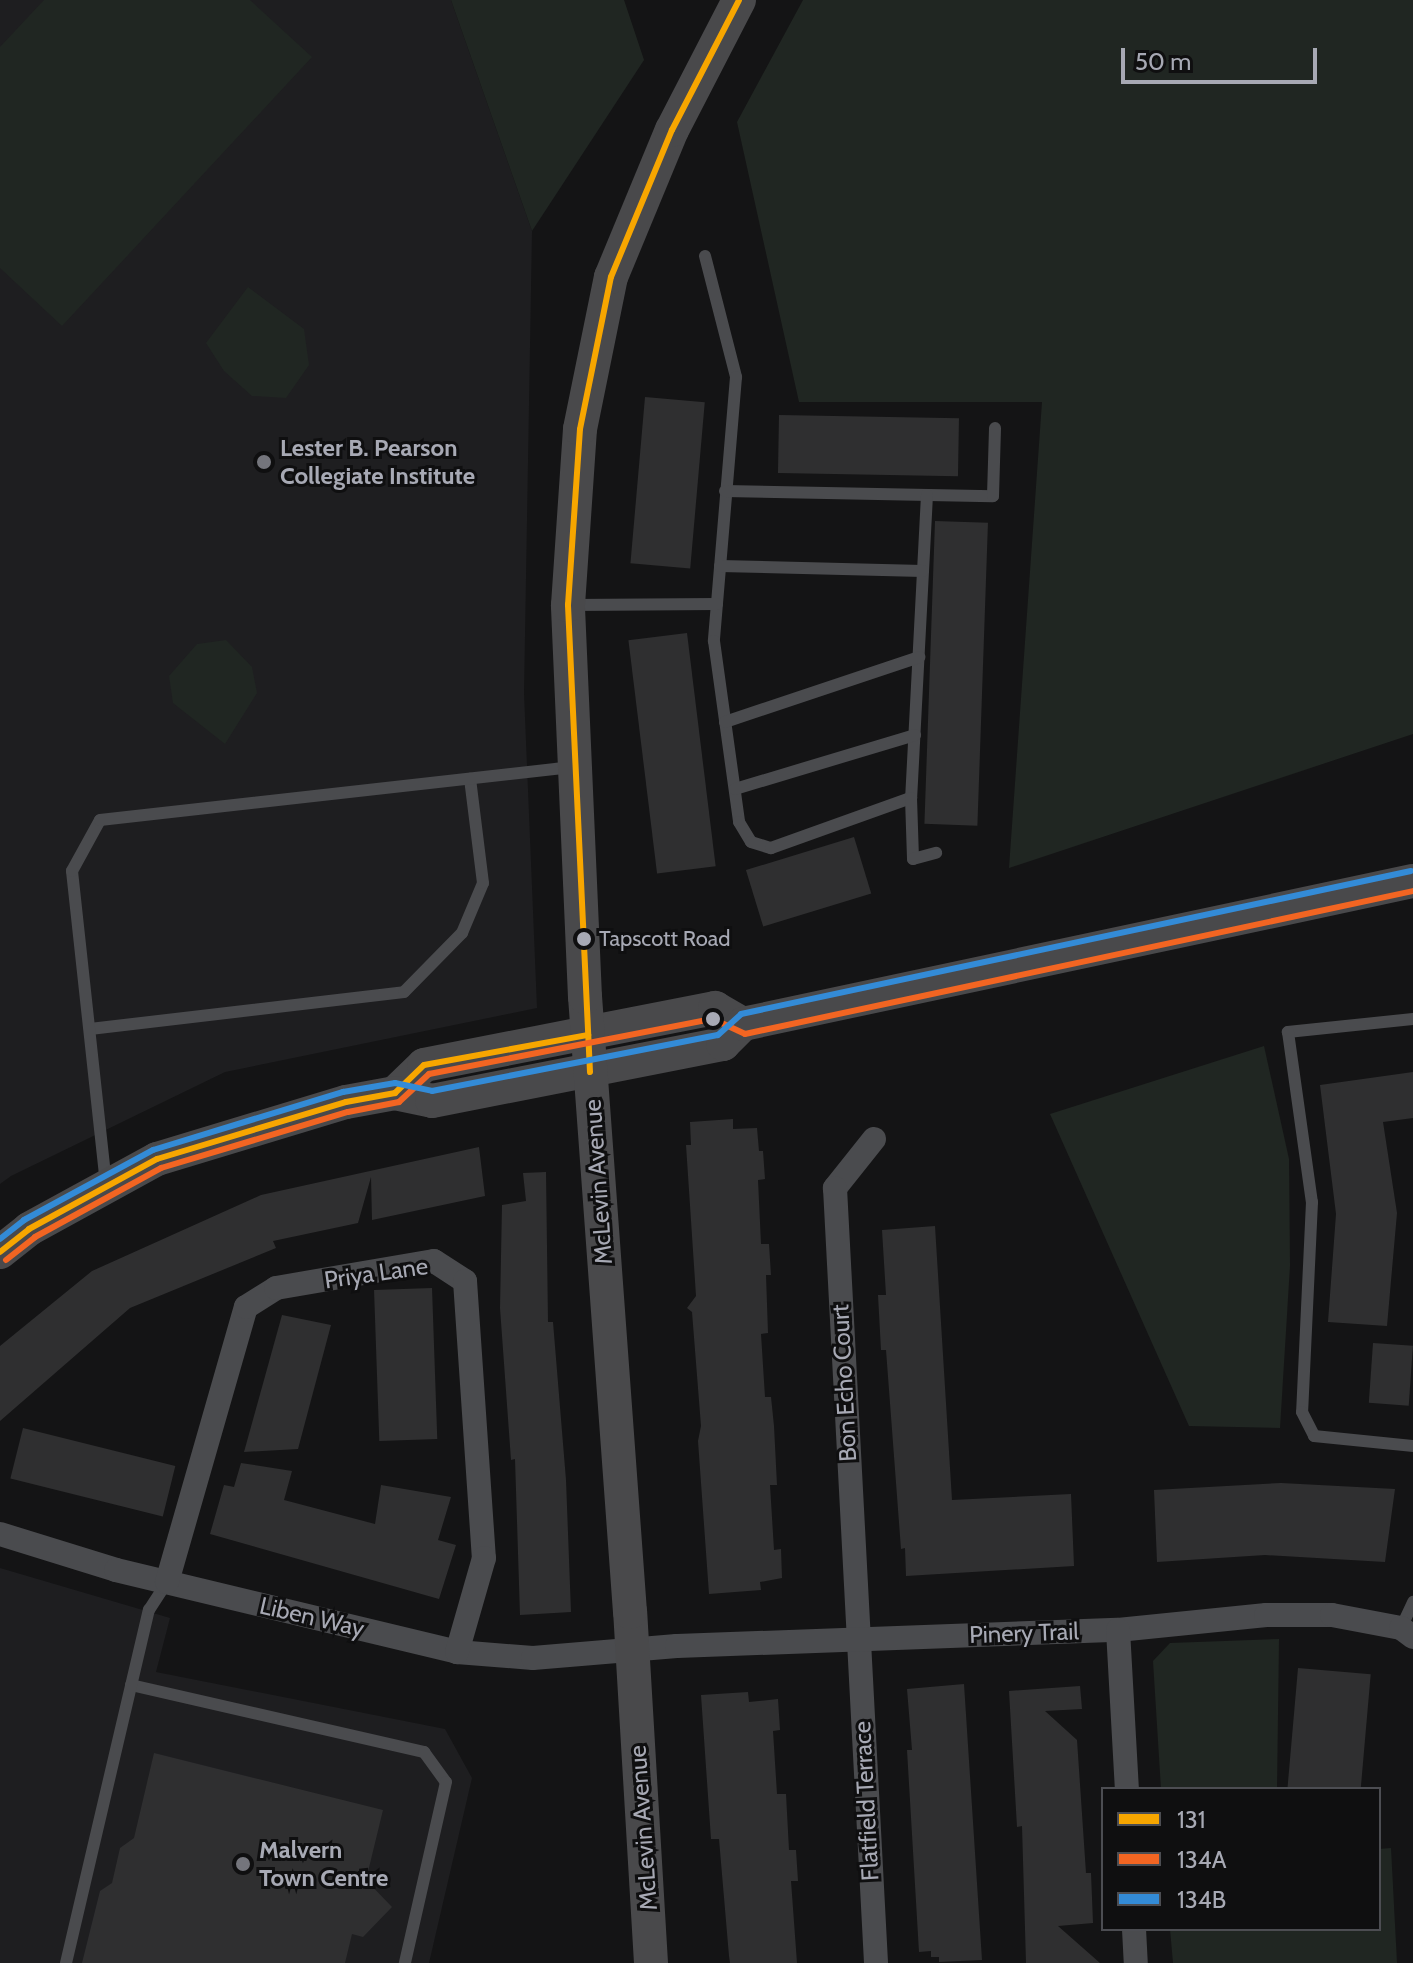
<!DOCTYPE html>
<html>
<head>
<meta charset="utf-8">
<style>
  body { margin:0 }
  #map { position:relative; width:1413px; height:1963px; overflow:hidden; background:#141415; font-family:Cabin,sans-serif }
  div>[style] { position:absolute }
  .built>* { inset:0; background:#1e1e20 }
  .green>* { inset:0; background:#202622 }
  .building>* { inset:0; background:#2f2f30; transform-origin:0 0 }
  .lane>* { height:12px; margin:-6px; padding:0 6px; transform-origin:6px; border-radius:6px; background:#4a4b4e }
  .street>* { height:24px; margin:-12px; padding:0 12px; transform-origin:12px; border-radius:12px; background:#4a4b4e }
  .secondary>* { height:34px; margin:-17px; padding:0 17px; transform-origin:17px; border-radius:17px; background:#49494b }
  .bus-1>* { height:6px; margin:-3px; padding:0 3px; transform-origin:3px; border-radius:3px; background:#f7a600 }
  .bus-2>* { height:6px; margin:-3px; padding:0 3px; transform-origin:3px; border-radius:3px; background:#f26522 }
  .bus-3>* { height:6px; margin:-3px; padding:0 3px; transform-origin:3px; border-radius:3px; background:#338bd7 }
  .dots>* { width:22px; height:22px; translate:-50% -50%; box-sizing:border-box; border:4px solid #0f0f10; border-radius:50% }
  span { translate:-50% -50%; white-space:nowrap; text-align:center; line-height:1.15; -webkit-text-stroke:6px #0f0f10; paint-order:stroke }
  .bus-label { font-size:22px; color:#a7a9b4 }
  .left { translate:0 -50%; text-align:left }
  .poi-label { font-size:24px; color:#a7a9b4; font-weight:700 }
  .street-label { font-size:24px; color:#a7a9b4 }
  .legend { position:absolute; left:1101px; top:1787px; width:280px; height:144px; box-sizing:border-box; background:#0f0f10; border:2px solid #4c4d52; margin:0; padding:10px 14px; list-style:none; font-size:24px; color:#a7a9b4 }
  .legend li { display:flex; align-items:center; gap:16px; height:40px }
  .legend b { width:40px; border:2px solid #4c4d52 }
  .scale { position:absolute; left:1121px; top:48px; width:196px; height:36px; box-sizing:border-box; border:4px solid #a7a9b4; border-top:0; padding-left:10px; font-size:24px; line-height:28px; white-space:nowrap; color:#a7a9b4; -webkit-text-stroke:6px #0f0f10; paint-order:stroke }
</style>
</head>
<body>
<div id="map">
  <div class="built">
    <div style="clip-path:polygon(0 0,451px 0,532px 231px,524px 693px,537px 1008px,225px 1072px,11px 1176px,0 1184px)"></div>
    <div style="clip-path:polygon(0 1568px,170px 1618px,156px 1672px,445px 1729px,472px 1778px,429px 1963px,0 1963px)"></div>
  </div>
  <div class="green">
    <div style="clip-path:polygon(44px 0,250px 0,312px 57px,62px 326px,0 268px,0 47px)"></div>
    <div style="clip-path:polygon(451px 0,624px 0,644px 60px,532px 231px)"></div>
    <div style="clip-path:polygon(803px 0,1413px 0,1413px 734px,1009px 868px,1042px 402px,799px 402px,737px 122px)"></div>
    <div style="clip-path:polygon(248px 287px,304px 329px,309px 365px,286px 398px,252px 396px,224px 371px,206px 343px)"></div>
    <div style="clip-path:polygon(226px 640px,252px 667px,257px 693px,225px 744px,173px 703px,169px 676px,197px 644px)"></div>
    <div style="clip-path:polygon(1264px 1046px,1289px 1159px,1290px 1266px,1280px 1428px,1189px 1426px,1050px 1114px)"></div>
    <div style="clip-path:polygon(1279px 1639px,1277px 1789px,1161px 1789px,1153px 1661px,1170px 1643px)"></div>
    <div style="clip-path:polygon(1391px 1848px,1397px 1963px,1173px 1963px,1170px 1929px,1379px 1929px,1379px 1849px)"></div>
  </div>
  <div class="building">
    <div style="left:645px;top:397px;width:60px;height:167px;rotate:5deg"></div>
    <div style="left:779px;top:415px;width:180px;height:58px;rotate:1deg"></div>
    <div style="left:935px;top:521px;width:53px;height:303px;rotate:2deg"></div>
    <div style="left:687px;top:633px;width:235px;height:59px;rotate:83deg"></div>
    <div style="left:854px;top:837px;width:59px;height:113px;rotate:73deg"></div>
    <div style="clip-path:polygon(1413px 1072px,1413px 1118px,1383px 1122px,1397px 1213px,1387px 1326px,1328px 1322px,1336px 1214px,1320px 1085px)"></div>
    <div style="clip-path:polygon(733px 1119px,733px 1129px,757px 1128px,759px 1151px,763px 1151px,765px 1179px,758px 1180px,761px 1244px,769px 1244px,771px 1275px,766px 1275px,768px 1333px,761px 1334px,765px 1397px,771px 1397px,774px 1426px,777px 1485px,770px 1485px,774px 1550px,781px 1549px,782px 1578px,760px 1582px,761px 1590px,709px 1594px,698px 1441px,701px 1426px,692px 1312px,687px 1308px,696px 1296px,686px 1145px,691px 1145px,690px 1122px)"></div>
    <div style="clip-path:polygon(479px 1147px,485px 1196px,372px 1220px,371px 1177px,358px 1223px,273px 1241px,276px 1248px,130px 1308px,0 1421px,0 1346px,92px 1271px,261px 1195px)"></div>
    <div style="clip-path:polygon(546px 1172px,548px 1322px,553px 1322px,566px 1480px,571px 1612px,520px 1615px,515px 1459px,511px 1460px,500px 1308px,502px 1205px,526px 1201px,523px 1173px)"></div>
    <div style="clip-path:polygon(935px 1226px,952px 1500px,1071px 1494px,1074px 1566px,906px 1576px,905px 1548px,901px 1549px,886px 1350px,881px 1350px,878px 1295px,886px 1295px,882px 1230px)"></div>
    <div style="left:432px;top:1288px;width:151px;height:58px;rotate:88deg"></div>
    <div style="clip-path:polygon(282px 1315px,331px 1325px,298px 1449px,244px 1452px)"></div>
    <div style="left:1373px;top:1343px;width:40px;height:60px;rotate:4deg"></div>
    <div style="left:23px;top:1428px;width:157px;height:52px;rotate:14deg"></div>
    <div style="clip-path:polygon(241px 1463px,292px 1471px,284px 1500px,375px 1524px,381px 1485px,451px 1497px,438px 1540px,456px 1545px,439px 1599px,210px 1534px,224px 1485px,234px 1487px)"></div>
    <div style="clip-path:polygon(1281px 1483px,1395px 1489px,1385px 1562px,1265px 1555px,1157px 1562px,1154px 1490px)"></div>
    <div style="left:1298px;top:1668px;width:73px;height:121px;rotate:5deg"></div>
    <div style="clip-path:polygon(964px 1684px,982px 1960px,939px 1962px,939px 1957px,931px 1957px,931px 1951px,919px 1952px,907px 1750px,912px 1750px,907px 1689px)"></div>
    <div style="clip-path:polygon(1080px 1686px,1082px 1709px,1045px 1711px,1077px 1740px,1086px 1873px,1091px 1873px,1093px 1923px,1058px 1926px,1100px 1963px,1026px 1963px,1022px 1826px,1017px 1827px,1009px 1691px)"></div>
    <div style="clip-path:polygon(748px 1692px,749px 1702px,778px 1699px,780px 1730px,773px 1731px,777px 1794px,786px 1794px,789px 1850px,796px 1850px,798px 1881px,791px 1881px,797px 1963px,730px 1963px,729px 1956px,719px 1839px,711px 1839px,701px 1695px)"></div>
    <div style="clip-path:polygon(154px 1753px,383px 1810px,366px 1880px,392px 1907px,363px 1937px,352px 1934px,345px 1963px,82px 1963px,100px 1891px,112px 1883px,120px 1848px,134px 1838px)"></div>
  </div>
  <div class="lane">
    <div style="left:705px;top:256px;width:125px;rotate:75.6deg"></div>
    <div style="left:736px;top:377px;width:265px;rotate:94.8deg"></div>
    <div style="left:714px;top:641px;width:183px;rotate:82.1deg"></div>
    <div style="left:739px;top:822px;width:23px;rotate:59deg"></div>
    <div style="left:751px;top:842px;width:21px;rotate:17deg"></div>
    <div style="left:771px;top:848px;width:149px;rotate:-19.7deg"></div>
    <div style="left:725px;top:491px;width:268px;rotate:1.1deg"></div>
    <div style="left:993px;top:496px;width:68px;rotate:-88.3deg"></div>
    <div style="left:927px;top:495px;width:303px;rotate:93deg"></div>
    <div style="left:911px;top:798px;width:61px;rotate:88.1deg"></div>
    <div style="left:913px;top:859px;width:24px;rotate:-15deg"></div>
    <div style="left:720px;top:566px;width:203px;rotate:1.4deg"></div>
    <div style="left:572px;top:605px;width:145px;rotate:-0.4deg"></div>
    <div style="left:725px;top:722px;width:205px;rotate:-18.5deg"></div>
    <div style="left:735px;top:789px;width:188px;rotate:-16.7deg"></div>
    <div style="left:1413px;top:1019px;width:126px;rotate:174.1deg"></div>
    <div style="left:1288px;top:1032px;width:172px;rotate:82deg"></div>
    <div style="left:1312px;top:1202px;width:210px;rotate:92.7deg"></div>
    <div style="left:1302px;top:1412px;width:27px;rotate:63deg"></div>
    <div style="left:1314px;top:1436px;width:100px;rotate:5.8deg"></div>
    <div style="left:90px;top:1029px;width:316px;rotate:-6.7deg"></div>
    <div style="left:404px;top:992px;width:83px;rotate:-45.5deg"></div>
    <div style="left:462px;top:933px;width:54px;rotate:-67.2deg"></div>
    <div style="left:483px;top:883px;width:105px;rotate:-97.1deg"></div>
    <div style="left:106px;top:1184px;width:315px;rotate:-96.2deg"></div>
    <div style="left:72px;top:871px;width:58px;rotate:-61.2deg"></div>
    <div style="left:100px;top:820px;width:477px;rotate:-6.4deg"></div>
    <div style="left:1401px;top:1628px;width:29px;rotate:-65deg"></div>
    <div style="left:131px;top:1685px;width:301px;rotate:12.9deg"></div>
    <div style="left:424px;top:1752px;width:37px;rotate:54deg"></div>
    <div style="left:446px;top:1782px;width:186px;rotate:102.8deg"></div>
    <div style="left:66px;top:1963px;width:363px;rotate:-76.8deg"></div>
    <div style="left:149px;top:1610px;width:33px;rotate:-57deg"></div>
  </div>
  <div class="street">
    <div style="left:874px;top:1139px;width:63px;rotate:128.5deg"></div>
    <div style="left:835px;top:1188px;width:776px;rotate:86.97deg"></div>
    <div style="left:0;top:1534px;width:121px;rotate:17.2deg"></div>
    <div style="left:116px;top:1570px;width:351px;rotate:13.5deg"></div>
    <div style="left:457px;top:1652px;width:76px;rotate:4.5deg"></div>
    <div style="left:533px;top:1658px;width:144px;rotate:-4.8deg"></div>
    <div style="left:677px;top:1646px;width:441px;rotate:-2.1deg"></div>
    <div style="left:1118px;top:1630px;width:149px;rotate:-5.8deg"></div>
    <div style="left:1266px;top:1615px;width:66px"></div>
    <div style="left:1332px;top:1615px;width:70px;rotate:10.7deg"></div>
    <div style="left:1401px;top:1628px;width:15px;rotate:37deg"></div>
    <div style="left:167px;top:1582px;width:286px;rotate:-74deg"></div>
    <div style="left:246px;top:1307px;width:36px;rotate:-32deg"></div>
    <div style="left:276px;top:1288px;width:160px;rotate:-9.7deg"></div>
    <div style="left:434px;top:1261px;width:37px;rotate:33deg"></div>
    <div style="left:465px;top:1281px;width:278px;rotate:86.1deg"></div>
    <div style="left:484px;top:1558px;width:98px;rotate:106deg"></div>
    <div style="left:1118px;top:1630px;width:159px;rotate:86.8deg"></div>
    <div style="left:1134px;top:1929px;width:34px;rotate:87deg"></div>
  </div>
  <div class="secondary">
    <div style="left:395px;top:1093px;width:40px;rotate:-44deg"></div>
    <div style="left:424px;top:1065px;width:297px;rotate:-11.1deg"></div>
    <div style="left:715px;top:1008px;width:32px;rotate:30deg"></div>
    <div style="left:0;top:1252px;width:37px;rotate:-38deg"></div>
    <div style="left:29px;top:1229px;width:146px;rotate:-28.7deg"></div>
    <div style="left:157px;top:1159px;width:197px;rotate:-16.8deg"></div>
    <div style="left:346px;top:1102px;width:50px;rotate:-10.4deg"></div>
    <div style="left:395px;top:1093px;width:38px;rotate:12deg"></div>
    <div style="left:432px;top:1101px;width:297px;rotate:-11.1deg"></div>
    <div style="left:723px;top:1044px;width:28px;rotate:-45deg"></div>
    <div style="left:743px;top:1024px;width:685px;rotate:-12.05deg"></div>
    <div style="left:651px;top:1963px;width:352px;rotate:-93.4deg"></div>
    <div style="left:630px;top:1612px;width:617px;rotate:-94.18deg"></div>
    <div style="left:585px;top:997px;width:392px;rotate:-92.5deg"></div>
    <div style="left:568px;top:605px;width:176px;rotate:-86.1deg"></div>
    <div style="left:580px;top:429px;width:155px;rotate:-78.5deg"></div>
    <div style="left:611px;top:277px;width:159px;rotate:-67.5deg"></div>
    <div style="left:672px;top:130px;width:146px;rotate:-62.7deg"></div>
  </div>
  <div class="bus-1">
    <div style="left:590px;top:1072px;width:468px;rotate:-92.7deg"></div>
    <div style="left:568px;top:605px;width:176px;rotate:-86.1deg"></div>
    <div style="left:580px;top:429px;width:155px;rotate:-78.5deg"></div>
    <div style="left:611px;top:277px;width:159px;rotate:-67.5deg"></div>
    <div style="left:672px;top:130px;width:146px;rotate:-62.7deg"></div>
    <div style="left:0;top:1252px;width:37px;rotate:-38deg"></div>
    <div style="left:29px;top:1229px;width:146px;rotate:-28.7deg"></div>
    <div style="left:157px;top:1159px;width:197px;rotate:-16.8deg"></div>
    <div style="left:346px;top:1102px;width:50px;rotate:-10.4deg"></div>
    <div style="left:395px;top:1093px;width:40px;rotate:-44deg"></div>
    <div style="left:424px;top:1065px;width:167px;rotate:-10.4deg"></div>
  </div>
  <div class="bus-2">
    <div style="left:6px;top:1260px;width:37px;rotate:-38deg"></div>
    <div style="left:35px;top:1237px;width:144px;rotate:-28.7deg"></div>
    <div style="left:161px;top:1168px;width:195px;rotate:-16.7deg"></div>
    <div style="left:348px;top:1112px;width:52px;rotate:-11.1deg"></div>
    <div style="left:399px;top:1102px;width:41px;rotate:-43deg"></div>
    <div style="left:429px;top:1074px;width:289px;rotate:-11deg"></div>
    <div style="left:713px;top:1019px;width:35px;rotate:25deg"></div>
    <div style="left:745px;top:1034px;width:683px;rotate:-12.08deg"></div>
  </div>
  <div class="bus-3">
    <div style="left:0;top:1239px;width:31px;rotate:-38deg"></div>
    <div style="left:24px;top:1220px;width:147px;rotate:-28.5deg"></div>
    <div style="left:153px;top:1150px;width:199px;rotate:-17deg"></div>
    <div style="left:343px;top:1092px;width:53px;rotate:-9.8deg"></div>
    <div style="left:395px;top:1083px;width:38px;rotate:12deg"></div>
    <div style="left:432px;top:1091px;width:291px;rotate:-11.1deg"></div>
    <div style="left:718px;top:1035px;width:31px;rotate:-42deg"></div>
    <div style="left:741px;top:1014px;width:685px;rotate:-12.05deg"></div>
  </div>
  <div class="dots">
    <div style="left:264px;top:462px;background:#74757c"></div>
    <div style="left:584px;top:939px;background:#a7a9b4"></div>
    <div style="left:713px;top:1019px;background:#a7a9b4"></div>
    <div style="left:243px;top:1864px;background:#74757c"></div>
  </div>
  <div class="bus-label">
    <span class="left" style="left:599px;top:939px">Tapscott Road</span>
  </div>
  <div class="poi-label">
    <span class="left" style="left:280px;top:462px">Lester B. Pearson<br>Collegiate Institute</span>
    <span class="left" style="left:259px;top:1864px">Malvern<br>Town Centre</span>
  </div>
  <div class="street-label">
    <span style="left:598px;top:1182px;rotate:-94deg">McLevin Avenue</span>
    <span style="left:376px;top:1273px;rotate:-8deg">Priya Lane</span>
    <span style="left:844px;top:1383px;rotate:-93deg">Bon Echo Court</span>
    <span style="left:312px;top:1617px;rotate:13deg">Liben Way</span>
    <span style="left:1024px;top:1633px;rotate:-2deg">Pinery Trail</span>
    <span style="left:866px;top:1801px;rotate:-93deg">Flatfield Terrace</span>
    <span style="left:643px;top:1828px;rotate:-94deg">McLevin Avenue</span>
  </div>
  <ul class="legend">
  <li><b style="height:10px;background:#f7a600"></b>131</li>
  <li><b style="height:10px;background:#f26522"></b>134A</li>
  <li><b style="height:10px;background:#338bd7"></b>134B</li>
  </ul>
  <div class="scale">50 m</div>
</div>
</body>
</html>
